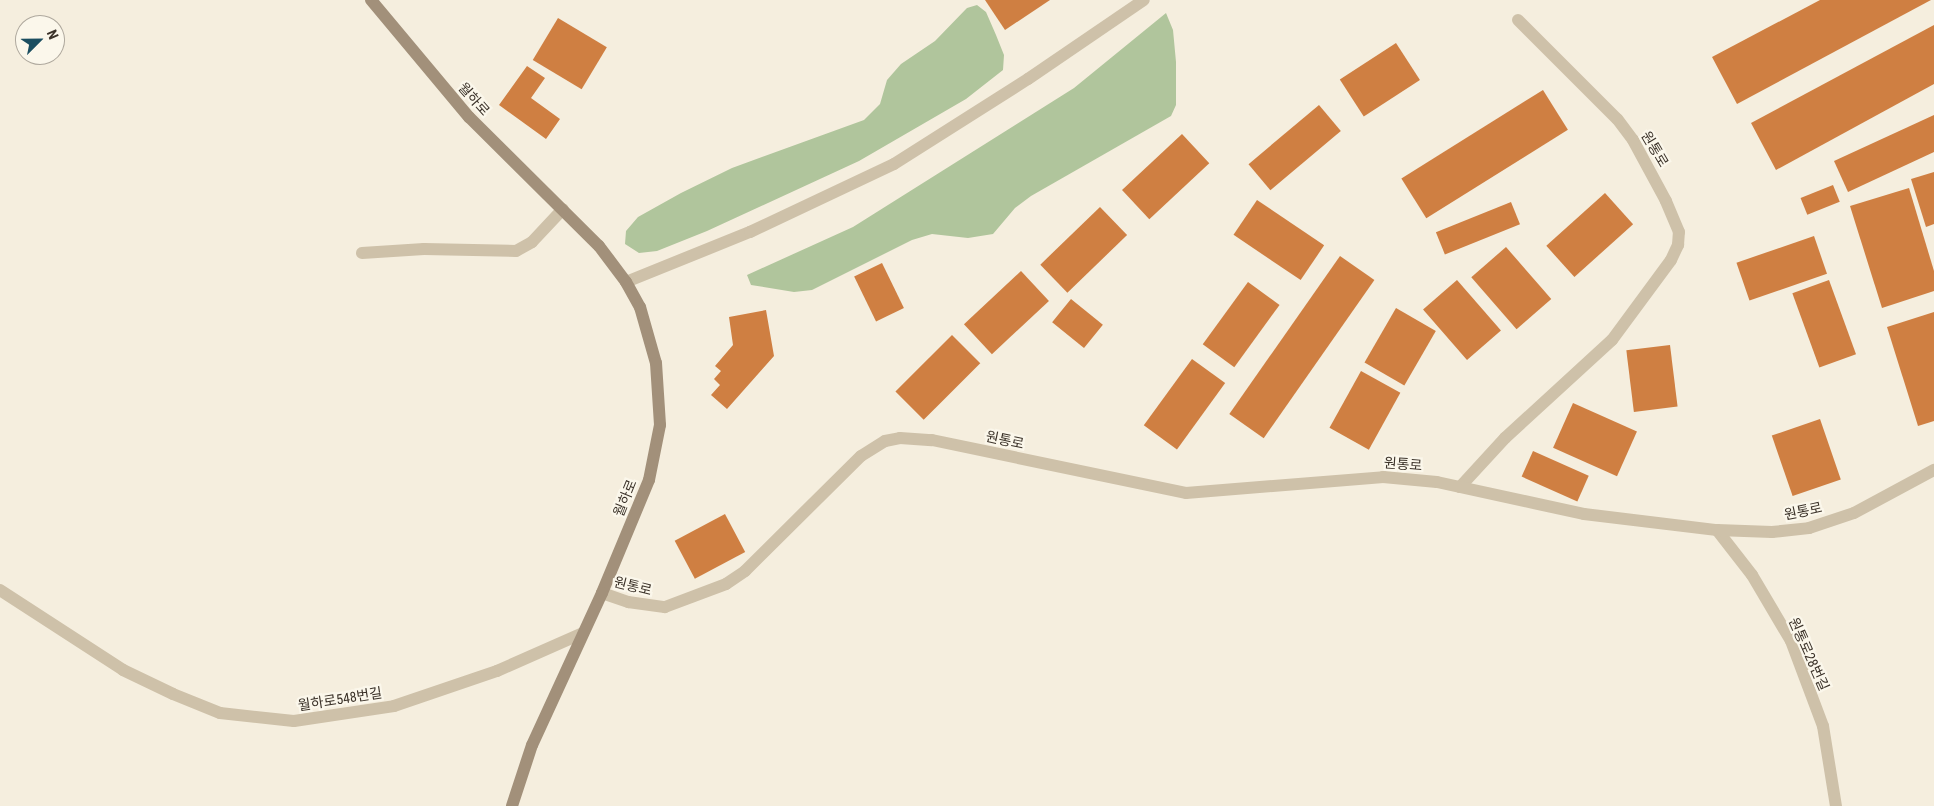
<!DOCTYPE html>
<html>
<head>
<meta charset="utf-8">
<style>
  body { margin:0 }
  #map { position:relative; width:1934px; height:806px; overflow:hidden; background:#f5eede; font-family:"Roboto Condensed","Noto Sans KR",sans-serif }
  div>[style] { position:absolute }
  .green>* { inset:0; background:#b0c59c }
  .building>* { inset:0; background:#cf7f42; transform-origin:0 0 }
  .lane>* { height:12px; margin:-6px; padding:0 6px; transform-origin:6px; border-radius:6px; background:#cec1a9 }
  .street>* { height:12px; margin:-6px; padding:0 6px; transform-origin:6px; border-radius:6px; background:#cec1a9 }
  .secondary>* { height:12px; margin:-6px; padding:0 6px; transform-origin:6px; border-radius:6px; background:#a2907a }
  span { translate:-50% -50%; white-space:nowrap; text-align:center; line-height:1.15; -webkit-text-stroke:4.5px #fbf7eb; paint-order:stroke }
  .street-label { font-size:14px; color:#3b3229 }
  .north { position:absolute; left:15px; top:15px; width:50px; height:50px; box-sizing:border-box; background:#fbf7eb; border:1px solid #aea89d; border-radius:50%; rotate:67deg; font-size:14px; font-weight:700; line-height:20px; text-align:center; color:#3b3229 }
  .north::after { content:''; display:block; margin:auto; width:18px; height:22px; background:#1b4e60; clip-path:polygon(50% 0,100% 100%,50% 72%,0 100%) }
</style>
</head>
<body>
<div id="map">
  <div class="green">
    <div style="clip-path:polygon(977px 5px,986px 12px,996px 35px,1004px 55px,1003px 70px,966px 99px,859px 161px,707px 231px,657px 251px,639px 253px,625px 244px,626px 231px,638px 217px,681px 193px,732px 168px,864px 120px,880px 104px,887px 80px,901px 64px,935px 41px,967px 8px)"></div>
    <div style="clip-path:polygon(1166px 13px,1173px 30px,1176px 62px,1176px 105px,1171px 116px,1031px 196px,1015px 208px,993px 234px,968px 238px,932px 234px,912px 240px,812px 290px,794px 292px,751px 285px,747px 275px,853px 227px,1074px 88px)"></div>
  </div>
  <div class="building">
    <div style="clip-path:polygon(985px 0,1050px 0,1005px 30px)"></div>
    <div style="clip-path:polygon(1820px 0,1931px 0,1737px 104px,1712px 57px)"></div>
    <div style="left:558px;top:18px;width:57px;height:49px;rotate:31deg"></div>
    <div style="clip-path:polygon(1934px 25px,1934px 84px,1776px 170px,1751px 123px)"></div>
    <div style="left:1396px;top:43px;width:44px;height:67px;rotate:57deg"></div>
    <div style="clip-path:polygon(527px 66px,545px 78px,531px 98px,560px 119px,546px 139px,499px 105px)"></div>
    <div style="left:1543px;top:90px;width:47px;height:167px;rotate:58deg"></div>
    <div style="left:1319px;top:105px;width:34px;height:92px;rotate:50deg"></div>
    <div style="clip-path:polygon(1934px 115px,1934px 152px,1848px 192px,1834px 161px)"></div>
    <div style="left:1182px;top:134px;width:40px;height:82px;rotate:47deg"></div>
    <div style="clip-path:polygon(1934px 172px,1934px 224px,1926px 227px,1911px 179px)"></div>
    <div style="left:1833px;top:185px;width:18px;height:35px;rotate:68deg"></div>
    <div style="clip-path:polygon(1909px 188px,1934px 271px,1934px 291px,1882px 308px,1850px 206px)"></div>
    <div style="left:1605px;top:193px;width:42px;height:79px;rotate:48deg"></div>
    <div style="left:1257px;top:200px;width:81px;height:42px;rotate:34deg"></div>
    <div style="left:1511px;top:202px;width:24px;height:81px;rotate:68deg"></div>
    <div style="left:1100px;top:207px;width:39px;height:83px;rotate:46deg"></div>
    <div style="left:1814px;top:236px;width:40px;height:82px;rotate:71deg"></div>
    <div style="left:1506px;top:247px;width:69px;height:46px;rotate:49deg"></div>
    <div style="left:1340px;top:256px;width:42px;height:193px;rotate:35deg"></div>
    <div style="left:882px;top:263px;width:50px;height:31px;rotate:64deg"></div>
    <div style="left:1021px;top:271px;width:41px;height:78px;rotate:47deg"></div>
    <div style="left:1457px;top:280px;width:67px;height:45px;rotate:49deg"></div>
    <div style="left:1829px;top:280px;width:79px;height:39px;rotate:70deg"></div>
    <div style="left:1248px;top:282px;width:39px;height:77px;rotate:36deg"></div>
    <div style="left:1071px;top:299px;width:41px;height:30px;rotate:39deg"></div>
    <div style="left:1396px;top:308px;width:46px;height:63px;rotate:30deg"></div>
    <div style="clip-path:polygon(766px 310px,774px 356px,727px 409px,711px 395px,720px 385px,714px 379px,721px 371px,715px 366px,733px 345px,729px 317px)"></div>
    <div style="clip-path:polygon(1934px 312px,1934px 421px,1918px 426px,1887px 327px)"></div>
    <div style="left:952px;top:335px;width:40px;height:80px;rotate:45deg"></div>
    <div style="left:1670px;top:345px;width:62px;height:44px;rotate:83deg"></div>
    <div style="left:1192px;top:359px;width:41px;height:82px;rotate:36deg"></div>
    <div style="left:1361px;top:371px;width:45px;height:65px;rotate:29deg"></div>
    <div style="left:1573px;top:403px;width:70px;height:49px;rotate:24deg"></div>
    <div style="left:1820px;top:419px;width:64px;height:51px;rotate:71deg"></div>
    <div style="left:1533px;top:451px;width:61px;height:28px;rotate:24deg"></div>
    <div style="left:725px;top:514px;width:43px;height:57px;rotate:62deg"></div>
  </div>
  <div class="lane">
    <div style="left:362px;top:253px;width:62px;rotate:-3.7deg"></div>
    <div style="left:424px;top:249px;width:92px;rotate:1.2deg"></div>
    <div style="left:516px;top:251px;width:18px;rotate:-29deg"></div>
    <div style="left:532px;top:242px;width:45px;rotate:-46.8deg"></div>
    <div style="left:626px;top:282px;width:134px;rotate:-22deg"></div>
    <div style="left:750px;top:232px;width:159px;rotate:-25.3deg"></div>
    <div style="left:894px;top:164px;width:159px;rotate:-32.4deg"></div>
    <div style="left:1028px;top:79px;width:140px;rotate:-34.3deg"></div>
    <div style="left:1460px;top:487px;width:67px;rotate:-47.4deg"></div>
    <div style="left:1505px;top:438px;width:145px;rotate:-42.5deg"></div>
    <div style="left:1612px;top:340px;width:99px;rotate:-53.6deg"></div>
    <div style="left:1671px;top:260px;width:17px;rotate:-65deg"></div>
    <div style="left:1678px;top:245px;width:13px;rotate:-86deg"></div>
    <div style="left:1679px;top:232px;width:34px;rotate:-113deg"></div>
    <div style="left:1666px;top:201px;width:69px;rotate:-118.4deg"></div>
    <div style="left:1633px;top:140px;width:26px;rotate:-127deg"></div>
    <div style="left:1617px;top:119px;width:140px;rotate:-135deg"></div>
    <div style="left:1717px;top:530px;width:57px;rotate:52.1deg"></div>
    <div style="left:1752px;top:575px;width:77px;rotate:59.4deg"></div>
    <div style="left:1791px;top:641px;width:91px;rotate:69.4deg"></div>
    <div style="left:1823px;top:726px;width:81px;rotate:80.8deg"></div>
    <div style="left:0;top:590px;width:147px;rotate:33deg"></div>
    <div style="left:123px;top:670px;width:55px;rotate:25.6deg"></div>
    <div style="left:173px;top:694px;width:51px;rotate:22deg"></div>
    <div style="left:220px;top:713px;width:74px;rotate:6.2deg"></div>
    <div style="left:294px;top:721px;width:101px;rotate:-8.5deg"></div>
    <div style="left:394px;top:706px;width:109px;rotate:-18.8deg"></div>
    <div style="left:497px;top:671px;width:94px;rotate:-23.8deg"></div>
  </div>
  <div class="street">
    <div style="left:602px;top:593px;width:28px;rotate:19deg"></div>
    <div style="left:628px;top:602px;width:37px;rotate:8deg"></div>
    <div style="left:665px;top:607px;width:65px;rotate:-20.7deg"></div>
    <div style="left:726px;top:584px;width:23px;rotate:-34deg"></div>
    <div style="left:745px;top:571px;width:163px;rotate:-44.8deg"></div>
    <div style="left:861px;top:456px;width:28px;rotate:-32deg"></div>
    <div style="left:885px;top:441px;width:15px;rotate:-11deg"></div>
    <div style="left:900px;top:438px;width:32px;rotate:4deg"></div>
    <div style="left:932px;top:440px;width:259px;rotate:11.8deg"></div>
    <div style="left:1186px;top:493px;width:198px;rotate:-4.6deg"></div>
    <div style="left:1383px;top:477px;width:54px;rotate:5.3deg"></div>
    <div style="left:1437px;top:482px;width:150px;rotate:12.3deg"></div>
    <div style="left:1584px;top:514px;width:134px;rotate:6.9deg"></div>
    <div style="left:1717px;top:530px;width:55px;rotate:2.1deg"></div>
    <div style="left:1772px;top:532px;width:37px;rotate:-6deg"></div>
    <div style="left:1809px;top:528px;width:47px;rotate:-18.4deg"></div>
    <div style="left:1854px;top:513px;width:91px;rotate:-28.3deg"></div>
  </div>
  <div class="secondary">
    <div style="left:371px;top:0;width:153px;rotate:50.1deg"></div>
    <div style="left:469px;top:117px;width:183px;rotate:44.8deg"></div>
    <div style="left:599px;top:246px;width:45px;rotate:53.1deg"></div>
    <div style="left:626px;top:282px;width:29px;rotate:61deg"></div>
    <div style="left:640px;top:307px;width:58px;rotate:74.1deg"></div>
    <div style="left:656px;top:363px;width:62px;rotate:86.3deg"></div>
    <div style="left:660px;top:425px;width:56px;rotate:101.3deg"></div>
    <div style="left:649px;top:480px;width:122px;rotate:112.6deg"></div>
    <div style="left:602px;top:593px;width:167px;rotate:114.7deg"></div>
    <div style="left:532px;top:745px;width:64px;rotate:108.2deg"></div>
  </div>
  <div class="street-label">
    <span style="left:474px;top:99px;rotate:48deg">월하로</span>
    <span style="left:1655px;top:149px;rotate:59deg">원통로</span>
    <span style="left:1005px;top:440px;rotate:12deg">원통로</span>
    <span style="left:1403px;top:464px;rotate:4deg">원통로</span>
    <span style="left:625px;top:498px;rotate:-68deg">월하로</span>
    <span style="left:1803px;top:511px;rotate:-12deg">원통로</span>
    <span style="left:633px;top:586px;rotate:14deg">원통로</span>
    <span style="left:1809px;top:654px;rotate:66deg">원통로28번길</span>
    <span style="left:340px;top:699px;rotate:-9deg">월하로548번길</span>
  </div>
  <div class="north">N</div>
</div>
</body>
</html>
